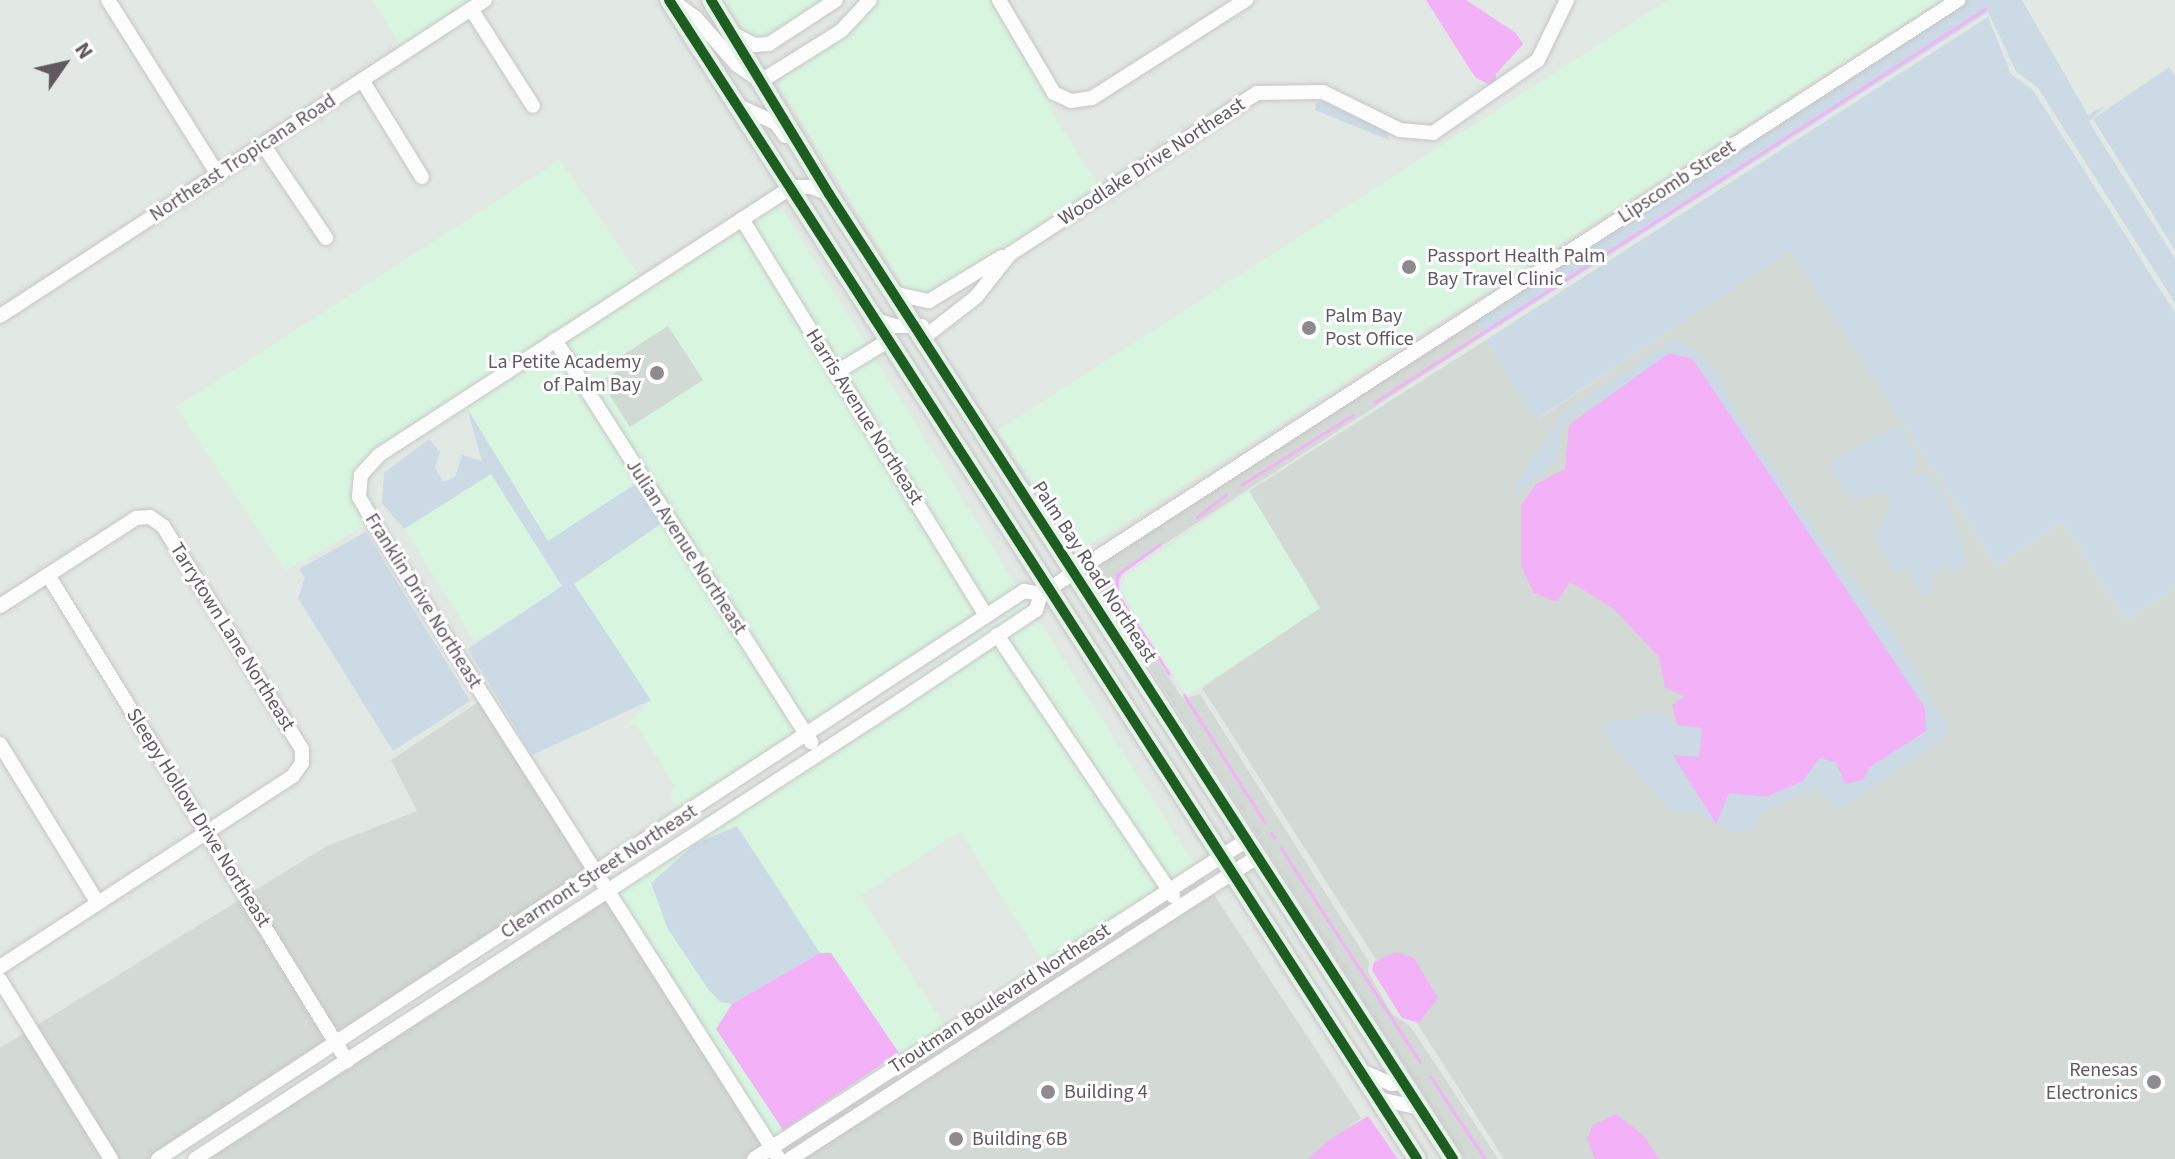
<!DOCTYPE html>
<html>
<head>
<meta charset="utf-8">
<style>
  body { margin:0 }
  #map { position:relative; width:2175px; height:1159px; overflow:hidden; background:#e2e8e3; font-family:"Source Sans 3",sans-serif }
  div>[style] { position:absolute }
  .commercial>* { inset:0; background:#d8f5e0; transform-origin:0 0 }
  .industrial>* { inset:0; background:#d3d9d4 }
  .education>* { inset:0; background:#d1dad4 }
  .green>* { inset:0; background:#cbdae5 }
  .water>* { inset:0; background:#f3b2f7 }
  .stream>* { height:3px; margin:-1.5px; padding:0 1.5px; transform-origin:1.5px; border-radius:1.5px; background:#f3b2f7 }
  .roads { filter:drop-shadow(0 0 2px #c6c6c6) drop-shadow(0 0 2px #c6c6c6) }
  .minor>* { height:14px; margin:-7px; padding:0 7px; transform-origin:7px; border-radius:7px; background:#fbfcfb }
  .major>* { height:18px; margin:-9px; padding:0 9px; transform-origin:9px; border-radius:9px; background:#e5f1e9 }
  .cycleway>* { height:10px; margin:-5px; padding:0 5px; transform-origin:5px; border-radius:5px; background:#1b5e20 }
  .dots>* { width:22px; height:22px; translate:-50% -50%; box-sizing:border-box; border:4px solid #fff; border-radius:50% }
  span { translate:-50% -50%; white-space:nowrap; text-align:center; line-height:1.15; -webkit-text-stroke:6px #fff; paint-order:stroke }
  .street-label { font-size:20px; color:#615860 }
  .poi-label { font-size:20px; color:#615860 }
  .left { translate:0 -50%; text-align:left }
  .right { translate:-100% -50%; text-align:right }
  .north { position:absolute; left:24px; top:24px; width:80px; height:80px; -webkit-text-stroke:6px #fff; paint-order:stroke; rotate:56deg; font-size:22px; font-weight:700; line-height:32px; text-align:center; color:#615860 }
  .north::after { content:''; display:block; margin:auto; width:28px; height:36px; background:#615860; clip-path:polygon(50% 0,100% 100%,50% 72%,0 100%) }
</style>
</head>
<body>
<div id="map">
  <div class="commercial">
    <div style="clip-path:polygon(372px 0,500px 0,408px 57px)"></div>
    <div style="clip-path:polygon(724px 0,826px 0,757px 41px,748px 37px)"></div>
    <div style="clip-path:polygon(875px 0,993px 0,1055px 104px,1049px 108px,1100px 188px,925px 297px,907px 292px,779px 86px,786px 74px)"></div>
    <div style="clip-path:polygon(1668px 0,1940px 0,1119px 527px,1088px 545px,1070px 543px,998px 430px)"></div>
    <div style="clip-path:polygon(560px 160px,645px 284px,777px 201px,1019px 590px,591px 867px,678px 808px,670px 795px,675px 786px,636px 725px,626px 726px,651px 700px,574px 584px,661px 523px,638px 483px,548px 542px,466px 409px,362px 477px,378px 518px,286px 571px,176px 407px)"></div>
    <div style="left:491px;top:473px;width:135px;height:103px;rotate:58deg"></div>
    <div style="clip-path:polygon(1249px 491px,1321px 608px,1187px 696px,1129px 606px,1122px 588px,1126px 575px)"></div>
    <div style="left:1025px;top:600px;width:9px;height:510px;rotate:54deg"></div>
    <div style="clip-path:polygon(evenodd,1036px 616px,1199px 872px,1049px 971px,960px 831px,860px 896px,951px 1035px,773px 1152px,610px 897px,1036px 616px,737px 826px,820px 953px,831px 953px,899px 1053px,716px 1029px,732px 1004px,720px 1002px,708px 989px,668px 929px,651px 883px,695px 844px,737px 826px)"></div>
  </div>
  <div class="industrial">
    <div style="clip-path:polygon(1790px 250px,1997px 566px,2062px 522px,2126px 620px,2175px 588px,2175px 1159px,1504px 1159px,1202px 688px,1320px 608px,1249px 491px,1486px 340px,1538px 419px)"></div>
    <div style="clip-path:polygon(1474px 319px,1485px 335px,1123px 571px,1117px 588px,1124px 609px,1183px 699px,1200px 694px,1369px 962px,1368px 972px,1392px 1014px,1410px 1026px,1498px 1159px,1465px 1159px,1088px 571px)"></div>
    <div style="clip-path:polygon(486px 697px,593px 871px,148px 1159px,0 1159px,0 1048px,327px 846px,417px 811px,391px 760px)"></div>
    <div style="clip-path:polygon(1199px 872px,1361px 1118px,1308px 1159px,206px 1159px,610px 897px,773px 1152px)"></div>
  </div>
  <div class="education">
    <div style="clip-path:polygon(668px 326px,703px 380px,630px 427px,601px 382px,625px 366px,620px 357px)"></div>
  </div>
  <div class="green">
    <div style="clip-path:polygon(1968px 0,2022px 0,2088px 115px,2106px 105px,2089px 122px,2175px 259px,2175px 303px,2038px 88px,2016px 71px,1988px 12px,1485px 335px,1474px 319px)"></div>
    <div style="clip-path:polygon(1988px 17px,2011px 74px,2033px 90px,2175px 313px,2175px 588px,2126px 620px,2062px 522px,1997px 566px,1790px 251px,1537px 419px,1486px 340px)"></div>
    <div style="clip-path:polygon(2169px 67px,2175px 76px,2175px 250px,2093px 119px)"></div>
    <div style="clip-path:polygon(1324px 101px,1387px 130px,1389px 140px,1315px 110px,1316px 103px)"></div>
    <div style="clip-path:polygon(1675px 339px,1692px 347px,1718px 373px,1736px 413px,1816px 532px,1889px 625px,1946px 725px,1948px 734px,1930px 748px,1837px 811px,1817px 787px,1762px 812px,1753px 828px,1732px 833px,1695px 812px,1670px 810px,1611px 742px,1605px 723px,1659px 712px,1677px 725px,1702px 728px,1699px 757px,1674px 756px,1729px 793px,1803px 781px,1819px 758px,1870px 767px,1926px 731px,1588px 439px,1582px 411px,1560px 428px,1558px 461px,1517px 494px,1516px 507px,1515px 486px,1565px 411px)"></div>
    <div style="clip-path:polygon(467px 408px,548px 541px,637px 483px,662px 523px,574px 584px,651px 700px,532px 755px,468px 649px,562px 586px,491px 474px,404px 529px,382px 503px,384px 473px,429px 439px,440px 452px,435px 467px,443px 482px,455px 477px,462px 455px,482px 461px)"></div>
    <div style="clip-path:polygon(1898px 424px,1917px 457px,1913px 477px,1924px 472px,1947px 498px,1966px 562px,1955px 574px,1946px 566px,1930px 575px,1931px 592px,1920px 595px,1909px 569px,1895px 572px,1874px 537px,1890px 508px,1884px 491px,1854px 499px,1837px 481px,1830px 462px)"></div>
    <div style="clip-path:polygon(366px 532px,470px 701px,393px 751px,298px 598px,305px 578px,299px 569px)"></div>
    <div style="clip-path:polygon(737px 826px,820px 953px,732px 1004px,721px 1002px,708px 989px,668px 929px,651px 883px,695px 844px)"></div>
  </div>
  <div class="water">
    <div style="clip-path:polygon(1426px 0,1466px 0,1516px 33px,1523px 44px,1496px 74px,1496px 80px,1490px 85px,1475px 77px)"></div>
    <div style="clip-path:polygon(1669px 353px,1693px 359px,1925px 708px,1926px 731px,1870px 767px,1863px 780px,1845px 784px,1836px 762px,1819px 758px,1803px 781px,1766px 797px,1729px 793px,1716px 824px,1673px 755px,1699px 757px,1702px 728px,1677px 725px,1672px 705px,1685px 696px,1665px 688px,1659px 657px,1614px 609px,1570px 582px,1557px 602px,1534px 593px,1521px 566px,1521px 505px,1536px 484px,1565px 469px,1569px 425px)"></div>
    <div style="clip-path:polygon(1396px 952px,1414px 958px,1438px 998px,1419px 1023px,1402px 1018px,1372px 970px,1374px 962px)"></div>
    <div style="clip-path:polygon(820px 953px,831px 953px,899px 1053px,783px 1130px,716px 1029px,732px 1004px)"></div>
    <div style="clip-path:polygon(1616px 1114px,1644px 1136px,1659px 1159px,1595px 1159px,1587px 1139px,1593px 1125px)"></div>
    <div style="clip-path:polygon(1368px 1116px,1398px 1159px,1308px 1159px,1329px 1140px)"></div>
  </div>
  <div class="stream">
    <div style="left:1375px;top:402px;width:726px;rotate:-32.79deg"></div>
    <div style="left:1241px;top:485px;width:132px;rotate:-32deg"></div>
    <div style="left:1197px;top:517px;width:37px;rotate:-38deg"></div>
    <div style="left:1160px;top:544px;width:53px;rotate:144.2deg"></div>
    <div style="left:1117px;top:575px;width:19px;rotate:90deg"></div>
    <div style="left:1117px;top:594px;width:95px;rotate:57deg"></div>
    <div style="left:1184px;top:695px;width:151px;rotate:57.7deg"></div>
    <div style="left:1271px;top:833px;width:6px;rotate:51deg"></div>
    <div style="left:1281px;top:848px;width:255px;rotate:57deg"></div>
    <div style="left:1430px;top:1076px;width:100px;rotate:56.5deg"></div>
  </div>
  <div class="roads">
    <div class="minor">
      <div style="left:108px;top:0;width:207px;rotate:57.8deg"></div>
      <div style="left:671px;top:0;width:31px;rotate:36deg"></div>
      <div style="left:696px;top:18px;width:62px;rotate:48.9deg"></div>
      <div style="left:737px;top:65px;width:29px;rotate:34deg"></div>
      <div style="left:761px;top:81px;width:94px;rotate:-32deg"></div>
      <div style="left:841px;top:31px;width:42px;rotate:-46.9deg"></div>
      <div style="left:999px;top:0;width:108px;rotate:59.4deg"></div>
      <div style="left:1054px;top:93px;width:19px;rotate:25deg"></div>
      <div style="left:1071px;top:101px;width:21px;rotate:-8deg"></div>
      <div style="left:1092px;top:98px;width:183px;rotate:-32.5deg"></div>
      <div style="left:471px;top:9px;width:115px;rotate:57.4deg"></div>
      <div style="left:733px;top:34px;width:25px;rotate:27deg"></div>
      <div style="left:755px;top:45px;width:14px;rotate:-4deg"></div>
      <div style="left:769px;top:44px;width:80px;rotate:-33.3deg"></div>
      <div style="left:362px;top:80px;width:114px;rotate:58.3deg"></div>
      <div style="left:736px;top:105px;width:44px;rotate:24.2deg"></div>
      <div style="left:776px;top:123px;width:16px;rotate:55deg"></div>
      <div style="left:264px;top:146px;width:111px;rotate:56deg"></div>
      <div style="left:742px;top:219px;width:466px;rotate:58.4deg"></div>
      <div style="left:893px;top:293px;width:37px;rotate:13deg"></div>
      <div style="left:929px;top:301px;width:85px;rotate:-31.1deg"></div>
      <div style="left:0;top:316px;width:579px;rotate:-33.09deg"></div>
      <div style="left:872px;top:319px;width:24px;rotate:17deg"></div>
      <div style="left:895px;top:326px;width:27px"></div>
      <div style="left:922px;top:339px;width:68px;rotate:-37.9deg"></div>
      <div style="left:976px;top:297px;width:55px;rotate:-51.7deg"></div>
      <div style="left:1010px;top:254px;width:295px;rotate:-33.1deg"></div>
      <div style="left:1257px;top:93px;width:66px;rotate:-0.9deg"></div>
      <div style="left:1323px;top:92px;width:86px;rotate:26.3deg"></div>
      <div style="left:1400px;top:130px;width:33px;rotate:5deg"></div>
      <div style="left:1433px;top:133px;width:128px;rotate:-34.8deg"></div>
      <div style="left:1538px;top:60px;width:67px;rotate:-64.2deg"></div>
      <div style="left:555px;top:340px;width:477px;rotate:57.5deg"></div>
      <div style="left:837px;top:372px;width:57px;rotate:-31.5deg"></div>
      <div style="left:48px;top:575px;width:571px;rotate:58.4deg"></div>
      <div style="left:0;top:606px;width:162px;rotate:-32.9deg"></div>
      <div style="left:136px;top:518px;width:14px;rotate:-4deg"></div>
      <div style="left:150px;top:517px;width:16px;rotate:35deg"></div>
      <div style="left:163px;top:526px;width:263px;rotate:58.1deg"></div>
      <div style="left:302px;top:749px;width:14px;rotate:90deg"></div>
      <div style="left:302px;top:763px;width:16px;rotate:125deg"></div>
      <div style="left:293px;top:776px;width:350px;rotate:146.9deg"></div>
      <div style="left:997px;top:635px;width:315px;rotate:56deg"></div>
      <div style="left:0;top:744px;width:187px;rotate:58.4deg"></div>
      <div style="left:0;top:980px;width:211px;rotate:58.2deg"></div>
      <div style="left:1361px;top:1071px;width:33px;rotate:23deg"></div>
      <div style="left:1391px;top:1084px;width:13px;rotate:-4deg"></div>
      <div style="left:1379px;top:1099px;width:42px;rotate:12.4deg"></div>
      <div style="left:158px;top:1159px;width:1036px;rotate:-33.26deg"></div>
      <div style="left:1024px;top:591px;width:17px;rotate:10deg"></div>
      <div style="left:195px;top:1159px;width:841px;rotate:-33.01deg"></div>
      <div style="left:900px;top:701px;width:164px;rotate:-33.8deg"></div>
      <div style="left:1036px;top:610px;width:17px;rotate:-73deg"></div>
      <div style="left:1041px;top:594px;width:1093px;rotate:-32.93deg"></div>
      <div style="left:754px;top:1159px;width:587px;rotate:-32.91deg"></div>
      <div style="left:779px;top:1159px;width:732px;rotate:-122.56deg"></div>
      <div style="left:385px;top:542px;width:52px;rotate:-120deg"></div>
      <div style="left:359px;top:497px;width:12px;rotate:-85deg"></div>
      <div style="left:360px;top:485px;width:10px;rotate:-84deg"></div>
      <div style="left:361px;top:475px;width:27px;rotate:-48deg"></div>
      <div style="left:379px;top:455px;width:491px;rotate:-33deg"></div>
      <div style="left:791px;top:187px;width:20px"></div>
      <div style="left:811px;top:187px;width:19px;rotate:21deg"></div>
      <div style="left:790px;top:1159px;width:556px;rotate:-32.89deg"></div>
    </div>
    <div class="major">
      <div style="left:669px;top:0;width:1379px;rotate:57.16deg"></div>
      <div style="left:711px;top:0;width:227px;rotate:58.7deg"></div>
      <div style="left:829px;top:194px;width:1149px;rotate:57.11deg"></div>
    </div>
  </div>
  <div class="cycleway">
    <div style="left:669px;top:0;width:1379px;rotate:57.16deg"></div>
    <div style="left:711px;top:0;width:227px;rotate:58.7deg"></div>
    <div style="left:829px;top:194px;width:1149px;rotate:57.11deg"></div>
  </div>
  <div class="dots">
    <div style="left:1409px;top:267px;background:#8e8a8e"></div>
    <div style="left:1309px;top:328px;background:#8e8a8e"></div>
    <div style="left:657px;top:373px;background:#8e8a8e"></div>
    <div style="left:2154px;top:1082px;background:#8e8a8e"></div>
    <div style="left:1048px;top:1092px;background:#8e8a8e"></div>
    <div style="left:956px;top:1139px;background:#8e8a8e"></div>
  </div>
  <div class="street-label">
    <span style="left:243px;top:158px;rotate:-33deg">Northeast Tropicana Road</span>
    <span style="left:1152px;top:162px;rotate:-33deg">Woodlake Drive Northeast</span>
    <span style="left:1677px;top:182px;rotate:-33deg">Lipscomb Street</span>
    <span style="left:864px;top:417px;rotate:58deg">Harris Avenue Northeast</span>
    <span style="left:686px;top:547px;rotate:57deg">Julian Avenue Northeast</span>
    <span style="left:1094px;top:572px;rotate:57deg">Palm Bay Road Northeast</span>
    <span style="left:423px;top:601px;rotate:58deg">Franklin Drive Northeast</span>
    <span style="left:232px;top:637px;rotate:58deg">Tarrytown Lane Northeast</span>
    <span style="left:198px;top:818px;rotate:58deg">Sleepy Hollow Drive Northeast</span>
    <span style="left:599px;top:872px;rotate:-33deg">Clearmont Street Northeast</span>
    <span style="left:1000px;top:999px;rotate:-33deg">Troutman Boulevard Northeast</span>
  </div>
  <div class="poi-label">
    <span class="left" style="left:1427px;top:268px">Passport Health Palm<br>Bay Travel Clinic</span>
    <span class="left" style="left:1325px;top:328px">Palm Bay<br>Post Office</span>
    <span class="right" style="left:641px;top:374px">La Petite Academy<br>of Palm Bay</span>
    <span class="right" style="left:2138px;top:1082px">Renesas<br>Electronics</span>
    <span class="left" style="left:1064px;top:1092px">Building 4</span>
    <span class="left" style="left:972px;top:1139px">Building 6B</span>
  </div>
  <div class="north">N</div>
</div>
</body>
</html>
